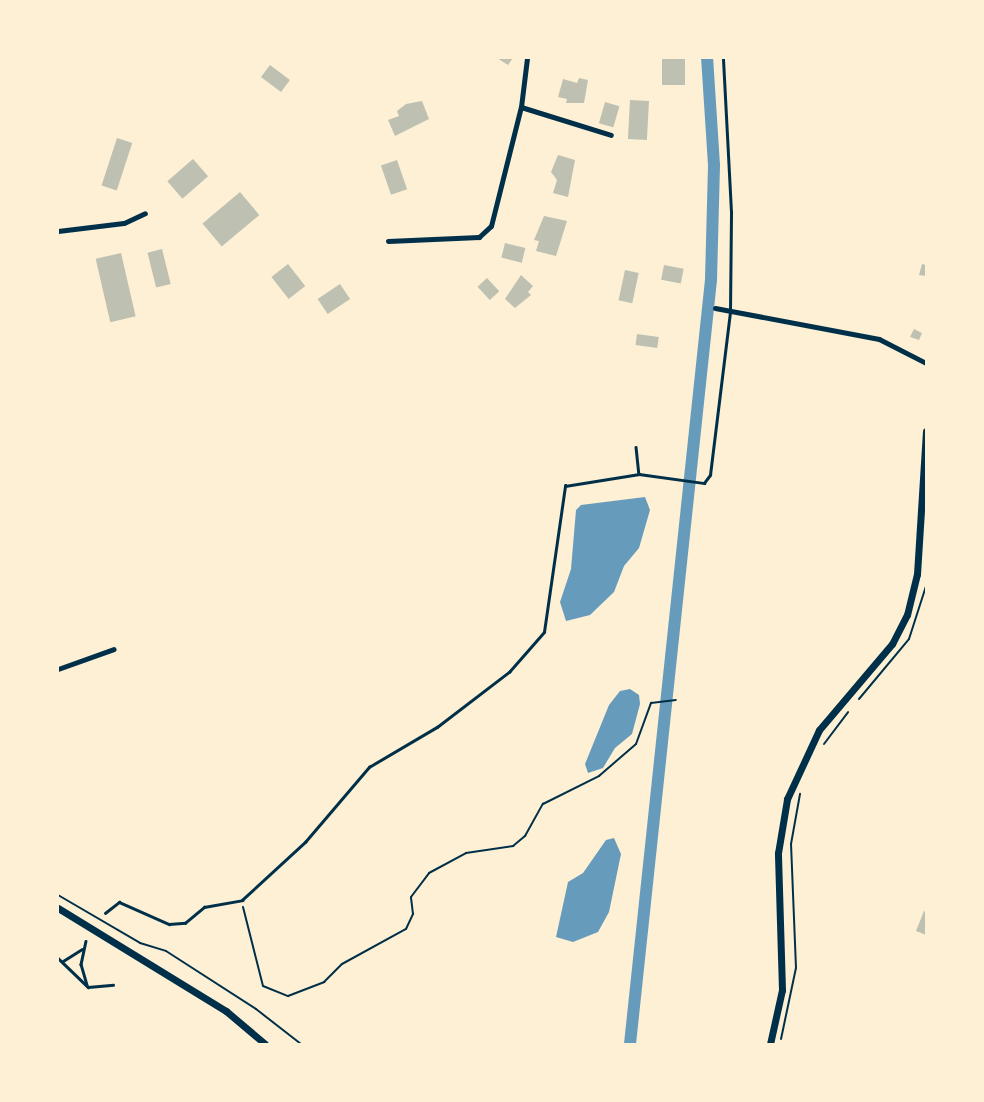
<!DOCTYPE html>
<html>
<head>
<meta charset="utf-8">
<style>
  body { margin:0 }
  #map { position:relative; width:984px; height:1102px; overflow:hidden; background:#fdf0d5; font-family:"Space Grotesk",sans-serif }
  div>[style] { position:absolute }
  .water>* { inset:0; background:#669bbc }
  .canal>* { height:12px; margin:-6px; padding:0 6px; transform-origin:6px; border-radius:6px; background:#669bbc }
  .building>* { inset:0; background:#bec0b2; transform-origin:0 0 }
  .path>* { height:2px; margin:-1px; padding:0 1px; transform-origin:1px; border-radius:1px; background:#003049 }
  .service>* { height:2.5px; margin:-1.25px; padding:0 1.25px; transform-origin:1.25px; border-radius:1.25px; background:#003049 }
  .minor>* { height:5px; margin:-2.5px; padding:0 2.5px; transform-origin:2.5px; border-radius:2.5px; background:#003049 }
  .secondary>* { height:7px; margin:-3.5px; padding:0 3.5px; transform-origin:3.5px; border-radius:3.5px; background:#003049 }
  span { translate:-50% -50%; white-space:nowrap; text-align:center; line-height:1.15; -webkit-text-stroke:4px #fdf0d5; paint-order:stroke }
  .frame { position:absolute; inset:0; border:59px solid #fdf0d5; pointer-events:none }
</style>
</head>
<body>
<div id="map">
  <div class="water">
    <div style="clip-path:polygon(645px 497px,650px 510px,639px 548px,624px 566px,614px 592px,590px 615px,566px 621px,560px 602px,571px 569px,576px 510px,581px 505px)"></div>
    <div style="clip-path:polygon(630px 689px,639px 695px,640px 704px,632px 734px,615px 748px,603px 768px,588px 773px,585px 764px,609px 705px,620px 691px)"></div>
    <div style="clip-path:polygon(614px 838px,621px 854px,609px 912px,598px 932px,573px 942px,556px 937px,568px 882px,583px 873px,606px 840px)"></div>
  </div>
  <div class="canal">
    <div style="left:630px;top:1044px;width:768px;rotate:-83.95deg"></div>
    <div style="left:711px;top:280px;width:115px;rotate:-88.5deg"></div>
    <div style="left:714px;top:165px;width:107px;rotate:-93.7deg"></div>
  </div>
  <div class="building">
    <div style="clip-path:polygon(497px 58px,513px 58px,508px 65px)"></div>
    <div style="left:662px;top:58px;width:23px;height:27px"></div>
    <div style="left:270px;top:65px;width:25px;height:15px;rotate:37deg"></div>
    <div style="clip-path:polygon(579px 78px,588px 80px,584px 103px,566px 103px,567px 99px,558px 97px,563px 79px,577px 83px)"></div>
    <div style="left:630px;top:100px;width:19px;height:39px;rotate:3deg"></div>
    <div style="clip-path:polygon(422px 101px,429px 119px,395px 136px,388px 120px,399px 116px,397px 111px,406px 104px)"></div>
    <div style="left:605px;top:102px;width:15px;height:22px;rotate:16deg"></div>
    <div style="left:117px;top:138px;width:16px;height:50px;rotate:18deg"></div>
    <div style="clip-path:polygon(558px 155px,575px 160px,568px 197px,553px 193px,557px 180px,551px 172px)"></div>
    <div style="left:193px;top:159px;width:23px;height:34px;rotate:49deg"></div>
    <div style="left:397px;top:160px;width:31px;height:17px;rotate:71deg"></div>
    <div style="left:240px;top:192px;width:30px;height:49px;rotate:50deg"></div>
    <div style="clip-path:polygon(544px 216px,567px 221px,556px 256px,536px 251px,539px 241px,534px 240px)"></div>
    <div style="left:505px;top:243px;width:21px;height:15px;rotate:14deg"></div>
    <div style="left:162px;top:249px;width:36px;height:15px;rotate:76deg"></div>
    <div style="left:121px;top:253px;width:65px;height:26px;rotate:77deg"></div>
    <div style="left:288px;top:264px;width:28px;height:21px;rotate:52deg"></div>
    <div style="clip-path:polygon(922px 264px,926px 265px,926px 276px,919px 275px)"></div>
    <div style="left:664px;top:265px;width:20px;height:15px;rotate:11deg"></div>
    <div style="left:625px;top:270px;width:14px;height:31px;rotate:12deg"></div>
    <div style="clip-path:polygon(521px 275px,533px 286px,528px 292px,531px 295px,515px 308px,505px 299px)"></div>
    <div style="left:487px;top:278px;width:18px;height:13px;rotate:47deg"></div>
    <div style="left:340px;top:284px;width:18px;height:27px;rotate:56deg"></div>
    <div style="clip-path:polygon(914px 329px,922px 333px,919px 340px,910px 337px)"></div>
    <div style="left:637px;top:334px;width:22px;height:11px;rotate:8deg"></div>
    <div style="clip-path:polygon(924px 911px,926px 912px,926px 935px,916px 931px)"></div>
  </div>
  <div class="path">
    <div style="left:859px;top:699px;width:78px;rotate:-50.2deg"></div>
    <div style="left:909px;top:639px;width:56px;rotate:-72.2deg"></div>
    <div style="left:824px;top:744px;width:40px;rotate:-53deg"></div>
    <div style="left:58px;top:895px;width:95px;rotate:30.3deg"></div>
    <div style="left:140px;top:943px;width:27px;rotate:17deg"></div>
    <div style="left:166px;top:951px;width:107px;rotate:32.8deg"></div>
    <div style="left:256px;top:1009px;width:57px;rotate:37.9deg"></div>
    <div style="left:243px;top:907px;width:81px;rotate:75.8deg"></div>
    <div style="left:263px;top:986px;width:27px;rotate:22deg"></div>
    <div style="left:288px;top:996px;width:39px;rotate:-21deg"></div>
    <div style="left:324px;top:982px;width:25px;rotate:-45deg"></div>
    <div style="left:342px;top:964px;width:73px;rotate:-28.7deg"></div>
    <div style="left:406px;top:929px;width:17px;rotate:-65deg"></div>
    <div style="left:413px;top:914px;width:17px;rotate:-97deg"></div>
    <div style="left:411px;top:897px;width:30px;rotate:-53deg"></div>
    <div style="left:429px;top:873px;width:42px;rotate:-28.4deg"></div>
    <div style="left:466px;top:853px;width:48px;rotate:-8.5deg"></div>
    <div style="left:513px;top:846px;width:16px;rotate:-40deg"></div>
    <div style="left:525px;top:836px;width:37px;rotate:-61deg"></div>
    <div style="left:543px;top:804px;width:63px;rotate:-26.6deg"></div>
    <div style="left:599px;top:776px;width:49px;rotate:-40.9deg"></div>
    <div style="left:636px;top:744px;width:44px;rotate:-69.9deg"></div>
    <div style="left:651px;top:703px;width:25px;rotate:-7deg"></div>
    <div style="left:781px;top:1039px;width:73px;rotate:-78.1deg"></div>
    <div style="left:796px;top:968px;width:124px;rotate:-92.3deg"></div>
    <div style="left:791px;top:844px;width:51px;rotate:-79.8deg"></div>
  </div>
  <div class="service">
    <div style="left:636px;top:447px;width:27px;rotate:84deg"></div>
    <div style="left:105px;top:913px;width:18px;rotate:-38deg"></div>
    <div style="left:119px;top:902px;width:55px;rotate:23.7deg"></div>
    <div style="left:169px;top:924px;width:16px;rotate:-4deg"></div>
    <div style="left:185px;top:923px;width:25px;rotate:-40deg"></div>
    <div style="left:204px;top:907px;width:39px;rotate:-10deg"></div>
    <div style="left:242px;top:900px;width:86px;rotate:-42.6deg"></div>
    <div style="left:305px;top:842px;width:99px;rotate:-49.5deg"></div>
    <div style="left:369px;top:767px;width:79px;rotate:-30.5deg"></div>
    <div style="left:437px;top:727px;width:91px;rotate:-37.4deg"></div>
    <div style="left:509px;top:672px;width:53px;rotate:-48.8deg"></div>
    <div style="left:544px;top:632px;width:148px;rotate:-81.8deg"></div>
    <div style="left:565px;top:486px;width:75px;rotate:-9.2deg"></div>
    <div style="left:639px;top:474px;width:66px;rotate:7.9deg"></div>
    <div style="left:704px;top:483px;width:10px;rotate:-53deg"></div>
    <div style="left:710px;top:475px;width:165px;rotate:-83deg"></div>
    <div style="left:730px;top:311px;width:99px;rotate:-89.4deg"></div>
    <div style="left:731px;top:212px;width:154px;rotate:-93deg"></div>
    <div style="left:86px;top:941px;width:24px;rotate:102deg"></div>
    <div style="left:81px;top:964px;width:22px;rotate:74deg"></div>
    <div style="left:58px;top:958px;width:42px;rotate:44deg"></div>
    <div style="left:88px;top:987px;width:25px;rotate:-5deg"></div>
    <div style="left:63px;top:961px;width:22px;rotate:-32deg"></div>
  </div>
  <div class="minor">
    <div style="left:521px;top:107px;width:94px;rotate:17.3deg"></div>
    <div style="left:58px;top:231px;width:66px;rotate:-6.9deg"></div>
    <div style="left:124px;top:223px;width:23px;rotate:-25deg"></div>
    <div style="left:388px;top:241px;width:91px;rotate:-2.5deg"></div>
    <div style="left:479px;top:237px;width:16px;rotate:-43deg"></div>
    <div style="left:491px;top:226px;width:123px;rotate:-75.9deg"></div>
    <div style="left:521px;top:107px;width:49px;rotate:-83deg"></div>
    <div style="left:715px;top:308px;width:167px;rotate:10.7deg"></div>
    <div style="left:879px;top:339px;width:53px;rotate:27.1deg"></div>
    <div style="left:58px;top:669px;width:59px;rotate:-19.7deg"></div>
  </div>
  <div class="secondary">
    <div style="left:58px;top:908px;width:197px;rotate:31.5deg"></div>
    <div style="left:226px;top:1011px;width:51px;rotate:40.2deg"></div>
    <div style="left:770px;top:1044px;width:55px;rotate:-77.5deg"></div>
    <div style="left:782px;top:990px;width:137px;rotate:-91.7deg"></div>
    <div style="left:778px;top:853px;width:55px;rotate:-80.5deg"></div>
    <div style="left:787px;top:799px;width:76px;rotate:-65.1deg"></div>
    <div style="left:819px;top:730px;width:113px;rotate:-49.7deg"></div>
    <div style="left:892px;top:644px;width:33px;rotate:-63deg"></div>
    <div style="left:907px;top:615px;width:42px;rotate:-76.3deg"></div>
    <div style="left:917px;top:574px;width:143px;rotate:-86.4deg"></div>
  </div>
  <div class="frame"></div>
</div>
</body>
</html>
